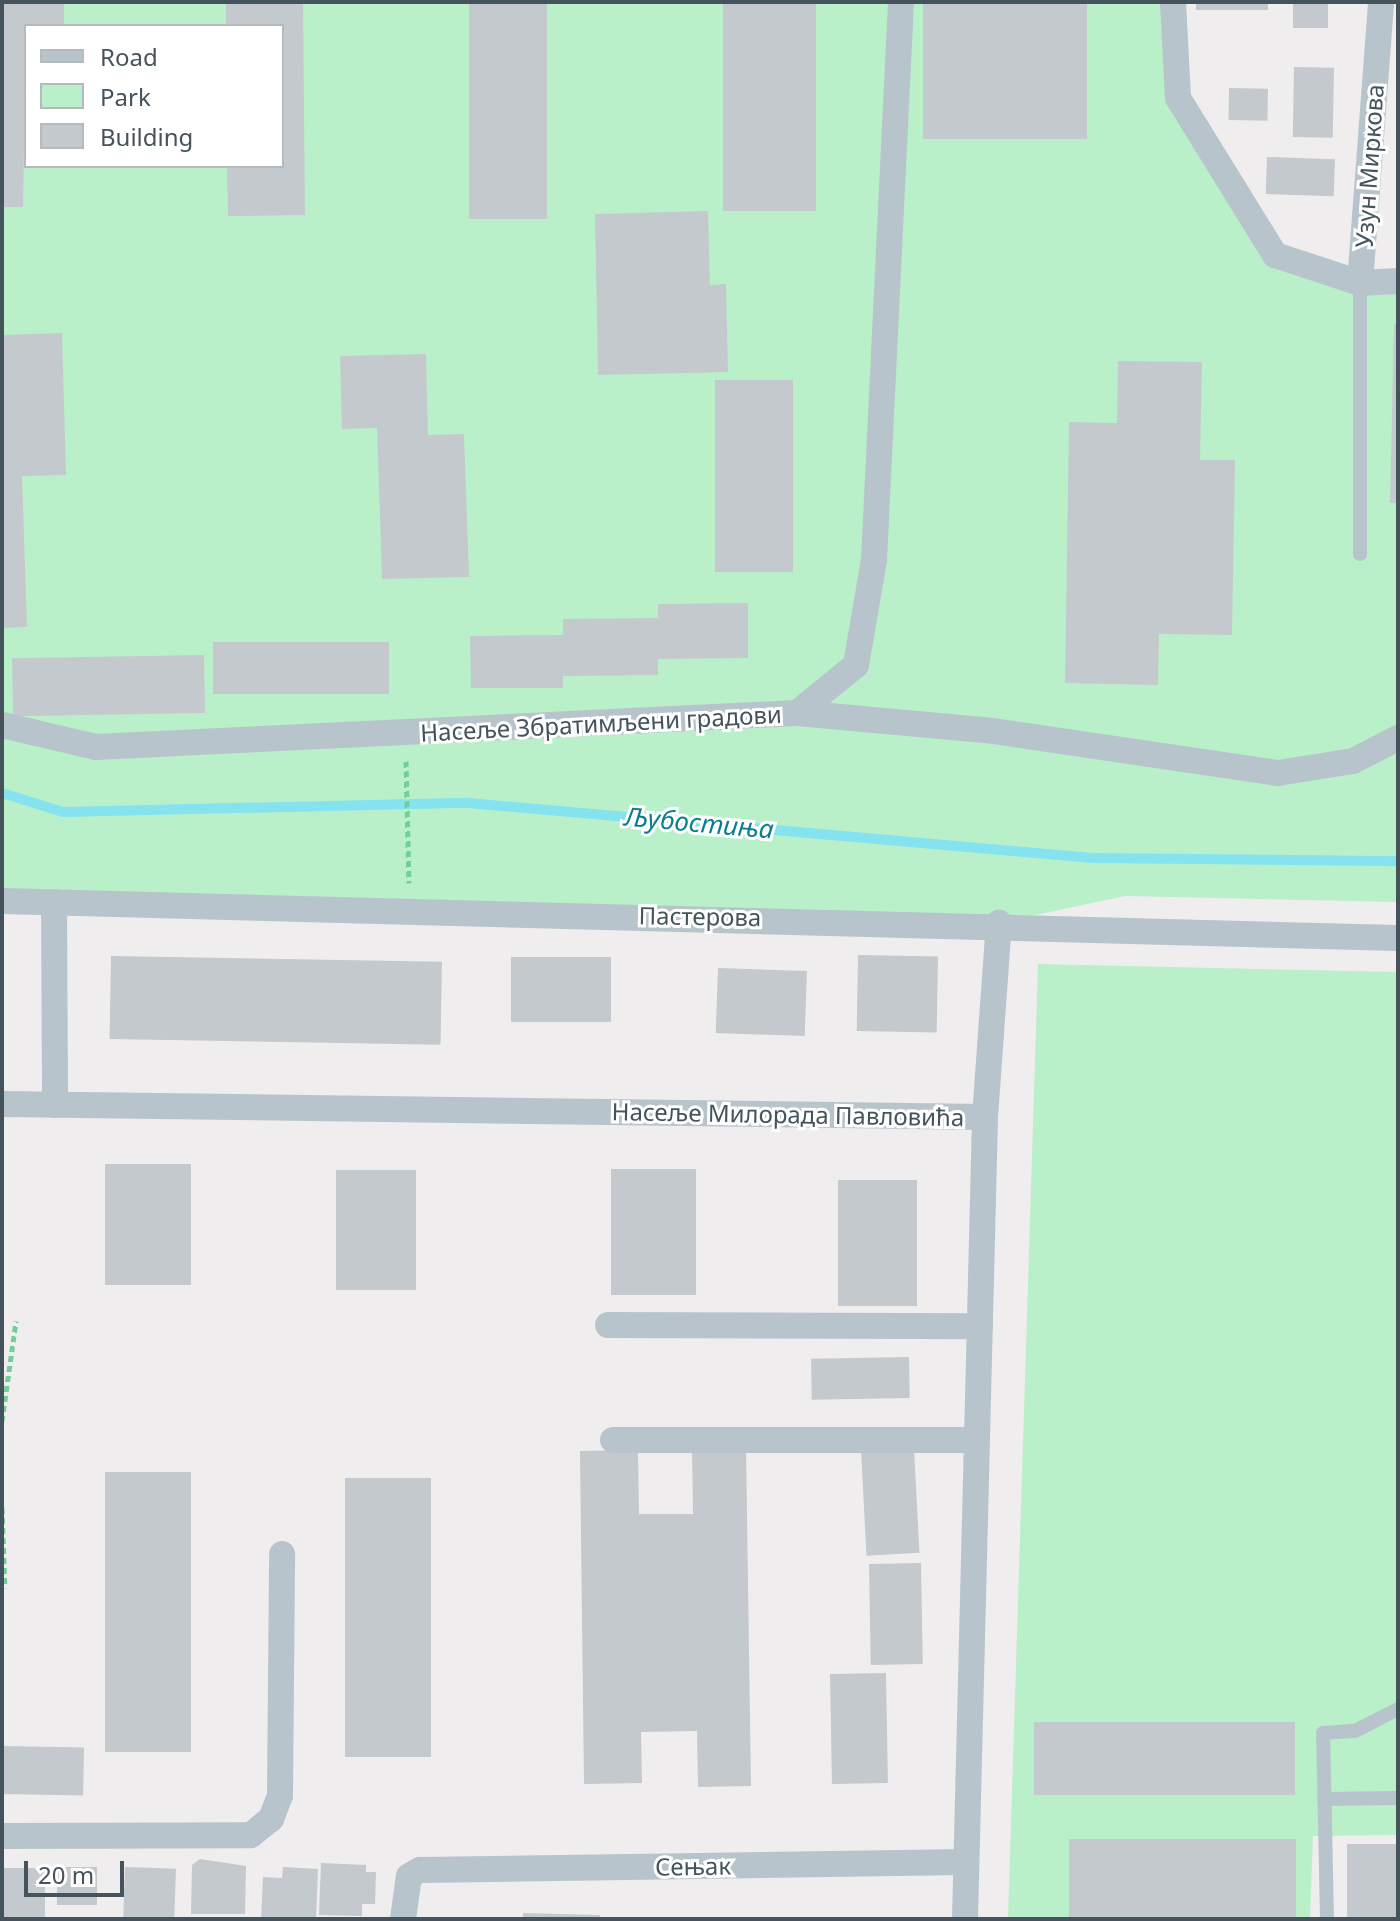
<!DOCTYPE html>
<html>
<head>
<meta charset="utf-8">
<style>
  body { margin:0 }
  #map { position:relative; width:1400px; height:1921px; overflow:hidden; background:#f0edee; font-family:"Noto Sans",sans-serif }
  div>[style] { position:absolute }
  .green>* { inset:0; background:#b9f0ca }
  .stream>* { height:10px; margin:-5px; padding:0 5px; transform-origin:5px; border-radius:5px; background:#84e3ef }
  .building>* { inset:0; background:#c4c9ce; transform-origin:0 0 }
  .path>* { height:5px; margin-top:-2.5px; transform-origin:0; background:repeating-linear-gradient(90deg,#70d098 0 6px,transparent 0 10px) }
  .lane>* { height:14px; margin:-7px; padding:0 7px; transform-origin:7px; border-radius:7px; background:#b8c4cc }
  .street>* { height:26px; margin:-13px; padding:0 13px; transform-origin:13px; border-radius:13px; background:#b8c4cc }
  span { translate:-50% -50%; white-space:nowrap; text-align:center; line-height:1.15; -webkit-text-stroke:6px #fff; paint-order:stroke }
  .street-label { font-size:24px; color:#45535c }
  .water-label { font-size:26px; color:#087f8f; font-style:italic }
  .frame { position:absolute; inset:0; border:4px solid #45535c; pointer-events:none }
  .legend { position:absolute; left:24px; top:24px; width:260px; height:144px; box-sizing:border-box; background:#fff; border:2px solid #b5babe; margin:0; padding:10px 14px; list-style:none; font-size:24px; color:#45535c }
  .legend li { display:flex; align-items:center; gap:16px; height:40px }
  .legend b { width:40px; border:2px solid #b5babe }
  .scale { position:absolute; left:24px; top:1861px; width:100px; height:36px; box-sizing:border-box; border:4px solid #45535c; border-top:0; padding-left:10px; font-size:24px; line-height:28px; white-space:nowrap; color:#45535c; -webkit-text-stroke:6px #fff; paint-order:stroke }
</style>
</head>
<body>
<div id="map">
  <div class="green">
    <div style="clip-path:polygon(evenodd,2px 2px,1173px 2px,1178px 98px,1275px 254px,1398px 281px,1398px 902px,1125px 896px,998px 923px,2px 901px,2px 2px,26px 26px,282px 26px,282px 166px,26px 166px,26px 26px)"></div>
    <div style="clip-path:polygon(1038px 964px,1398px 972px,1398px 1835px,1313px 1836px,1310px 1919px,1008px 1919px)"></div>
  </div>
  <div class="stream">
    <div style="left:2px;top:793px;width:64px;rotate:17.3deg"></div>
    <div style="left:63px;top:812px;width:405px;rotate:-1.3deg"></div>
    <div style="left:468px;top:803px;width:627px;rotate:5.03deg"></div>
    <div style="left:1093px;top:858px;width:305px;rotate:0.6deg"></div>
  </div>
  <div class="building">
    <div style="clip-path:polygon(2px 2px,64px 2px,64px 26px,26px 26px,23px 207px,2px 207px)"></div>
    <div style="clip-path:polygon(226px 2px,303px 2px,305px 215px,228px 216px,227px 166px,282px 166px,282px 26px,226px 26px)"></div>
    <div style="left:469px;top:2px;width:78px;height:217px"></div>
    <div style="left:723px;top:2px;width:93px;height:209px"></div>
    <div style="left:923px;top:2px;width:164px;height:137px"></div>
    <div style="left:1196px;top:2px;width:72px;height:8px"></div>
    <div style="left:1293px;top:2px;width:35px;height:26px"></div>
    <div style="left:1294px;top:67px;width:40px;height:70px;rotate:1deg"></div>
    <div style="left:1229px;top:88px;width:39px;height:32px;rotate:1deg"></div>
    <div style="left:1267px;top:157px;width:68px;height:37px;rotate:2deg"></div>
    <div style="clip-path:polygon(708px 211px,710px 285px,726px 284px,728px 372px,598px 375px,595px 214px)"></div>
    <div style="clip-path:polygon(1394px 324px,1398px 324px,1398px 503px,1390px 503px)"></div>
    <div style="clip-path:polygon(62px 333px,66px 475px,22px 476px,27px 627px,2px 628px,2px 335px)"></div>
    <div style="clip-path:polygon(426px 354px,428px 435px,464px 434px,469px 577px,382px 579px,377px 428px,342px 429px,340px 356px)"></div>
    <div style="clip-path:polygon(1118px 361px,1202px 362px,1200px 460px,1235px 460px,1232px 635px,1159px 634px,1158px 685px,1065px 683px,1069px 422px,1117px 423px)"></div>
    <div style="left:793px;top:380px;width:192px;height:78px;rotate:90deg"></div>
    <div style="clip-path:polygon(748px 603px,748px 658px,658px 659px,658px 675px,563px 676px,563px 688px,471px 688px,470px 636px,563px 635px,563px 619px,658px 618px,658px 604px)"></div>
    <div style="left:389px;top:642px;width:52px;height:176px;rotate:90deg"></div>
    <div style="left:204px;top:655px;width:58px;height:192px;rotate:89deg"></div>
    <div style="left:858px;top:955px;width:80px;height:76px;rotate:1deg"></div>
    <div style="left:111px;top:956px;width:331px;height:83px;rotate:1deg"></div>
    <div style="left:511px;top:957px;width:100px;height:65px"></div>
    <div style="left:718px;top:968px;width:89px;height:65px;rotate:2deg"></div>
    <div style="left:191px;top:1164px;width:121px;height:86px;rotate:90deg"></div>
    <div style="left:611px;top:1169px;width:85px;height:126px"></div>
    <div style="left:336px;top:1170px;width:80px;height:120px"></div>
    <div style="left:838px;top:1180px;width:79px;height:126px"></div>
    <div style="left:909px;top:1357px;width:41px;height:98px;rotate:89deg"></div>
    <div style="clip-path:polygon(692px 1447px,746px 1447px,751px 1786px,698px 1787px,697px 1731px,641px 1732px,642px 1783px,584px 1784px,580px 1451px,638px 1450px,639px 1514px,693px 1514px)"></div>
    <div style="left:914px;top:1449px;width:104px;height:53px;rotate:87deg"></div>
    <div style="left:105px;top:1472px;width:86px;height:280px"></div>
    <div style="left:345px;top:1478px;width:86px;height:279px"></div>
    <div style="left:921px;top:1563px;width:101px;height:52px;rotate:89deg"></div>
    <div style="left:886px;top:1673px;width:110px;height:56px;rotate:89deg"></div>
    <div style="left:1295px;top:1722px;width:73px;height:261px;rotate:90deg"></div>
    <div style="left:2px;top:1746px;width:82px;height:48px;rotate:1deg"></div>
    <div style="left:1069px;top:1839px;width:227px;height:80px"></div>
    <div style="left:1347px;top:1844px;width:51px;height:75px"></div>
    <div style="clip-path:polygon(200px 1859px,246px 1866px,245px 1914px,191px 1914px,192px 1865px)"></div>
    <div style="clip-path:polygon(321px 1863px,366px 1865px,366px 1872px,376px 1872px,375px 1904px,362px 1904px,362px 1916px,319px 1915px)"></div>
    <div style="left:57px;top:1867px;width:40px;height:38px"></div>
    <div style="left:125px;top:1867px;width:51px;height:52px;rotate:2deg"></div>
    <div style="clip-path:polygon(283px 1867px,318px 1869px,316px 1919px,261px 1919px,263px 1877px,282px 1878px)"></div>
    <div style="left:2px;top:1868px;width:43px;height:50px"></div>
    <div style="clip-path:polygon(523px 1913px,600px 1915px,600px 1919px,523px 1919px)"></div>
  </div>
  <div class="path">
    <div style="left:406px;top:761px;width:122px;rotate:88.6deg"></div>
    <div style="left:2px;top:1421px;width:101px;rotate:-82deg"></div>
    <div style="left:2px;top:1508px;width:80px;rotate:87.9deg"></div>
  </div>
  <div class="lane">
    <div style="left:1360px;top:283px;width:271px;rotate:90deg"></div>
    <div style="left:1324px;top:1799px;width:72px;rotate:-0.8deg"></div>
    <div style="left:1327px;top:1919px;width:186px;rotate:-91.2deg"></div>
    <div style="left:1323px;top:1733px;width:32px;rotate:-4deg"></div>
    <div style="left:1355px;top:1731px;width:48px;rotate:-27.1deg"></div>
  </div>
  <div class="street">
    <div style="left:1173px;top:2px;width:96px;rotate:87deg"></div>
    <div style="left:1178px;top:98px;width:185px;rotate:58.3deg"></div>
    <div style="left:1275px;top:255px;width:89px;rotate:18.2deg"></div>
    <div style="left:1360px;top:283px;width:38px;rotate:-3deg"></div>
    <div style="left:1360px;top:283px;width:282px;rotate:-85.7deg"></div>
    <div style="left:797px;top:713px;width:197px;rotate:5.2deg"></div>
    <div style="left:993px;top:731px;width:288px;rotate:8.4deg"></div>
    <div style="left:1278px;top:773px;width:76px;rotate:-9.1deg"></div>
    <div style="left:1353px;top:761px;width:51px;rotate:-27.1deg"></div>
    <div style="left:2px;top:725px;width:97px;rotate:13.2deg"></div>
    <div style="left:96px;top:747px;width:702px;rotate:-2.78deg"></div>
    <div style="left:797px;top:713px;width:76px;rotate:-39.1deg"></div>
    <div style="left:856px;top:665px;width:107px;rotate:-80.3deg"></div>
    <div style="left:874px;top:560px;width:559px;rotate:-87.23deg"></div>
    <div style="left:2px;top:901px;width:1396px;rotate:1.52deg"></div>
    <div style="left:54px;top:902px;width:203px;rotate:89.7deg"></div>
    <div style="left:2px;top:1104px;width:983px;rotate:0.76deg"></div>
    <div style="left:608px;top:1325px;width:372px;rotate:0.2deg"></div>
    <div style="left:613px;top:1440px;width:363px"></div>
    <div style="left:2px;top:1836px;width:249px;rotate:-0.2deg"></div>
    <div style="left:251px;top:1835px;width:26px;rotate:-39deg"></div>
    <div style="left:271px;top:1819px;width:25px;rotate:-69deg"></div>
    <div style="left:280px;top:1796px;width:242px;rotate:-89.5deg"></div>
    <div style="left:403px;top:1919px;width:43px;rotate:-82.1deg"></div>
    <div style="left:409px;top:1876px;width:13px;rotate:-29deg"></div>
    <div style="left:420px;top:1870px;width:545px;rotate:-0.84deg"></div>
    <div style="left:965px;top:1919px;width:802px;rotate:-88.57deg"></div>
    <div style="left:985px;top:1117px;width:195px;rotate:-85.9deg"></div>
  </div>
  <div class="street-label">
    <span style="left:1369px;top:166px;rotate:-86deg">Узун Миркова</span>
    <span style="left:601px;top:723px;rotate:-3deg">Насеље Збратимљени градови</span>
    <span style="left:700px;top:916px;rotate:1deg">Пастерова</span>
    <span style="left:788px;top:1114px;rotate:1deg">Насеље Милорада Павловића</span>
    <span style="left:693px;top:1866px;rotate:-1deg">Сењак</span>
  </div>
  <div class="water-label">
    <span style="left:699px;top:823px;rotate:5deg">Љубостиња</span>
  </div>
  <div class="frame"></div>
  <ul class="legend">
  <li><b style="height:10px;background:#b8c4cc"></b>Road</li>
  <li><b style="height:22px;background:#b9f0ca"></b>Park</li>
  <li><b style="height:22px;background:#c4c9ce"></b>Building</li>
  </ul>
  <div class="scale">20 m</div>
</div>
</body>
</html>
